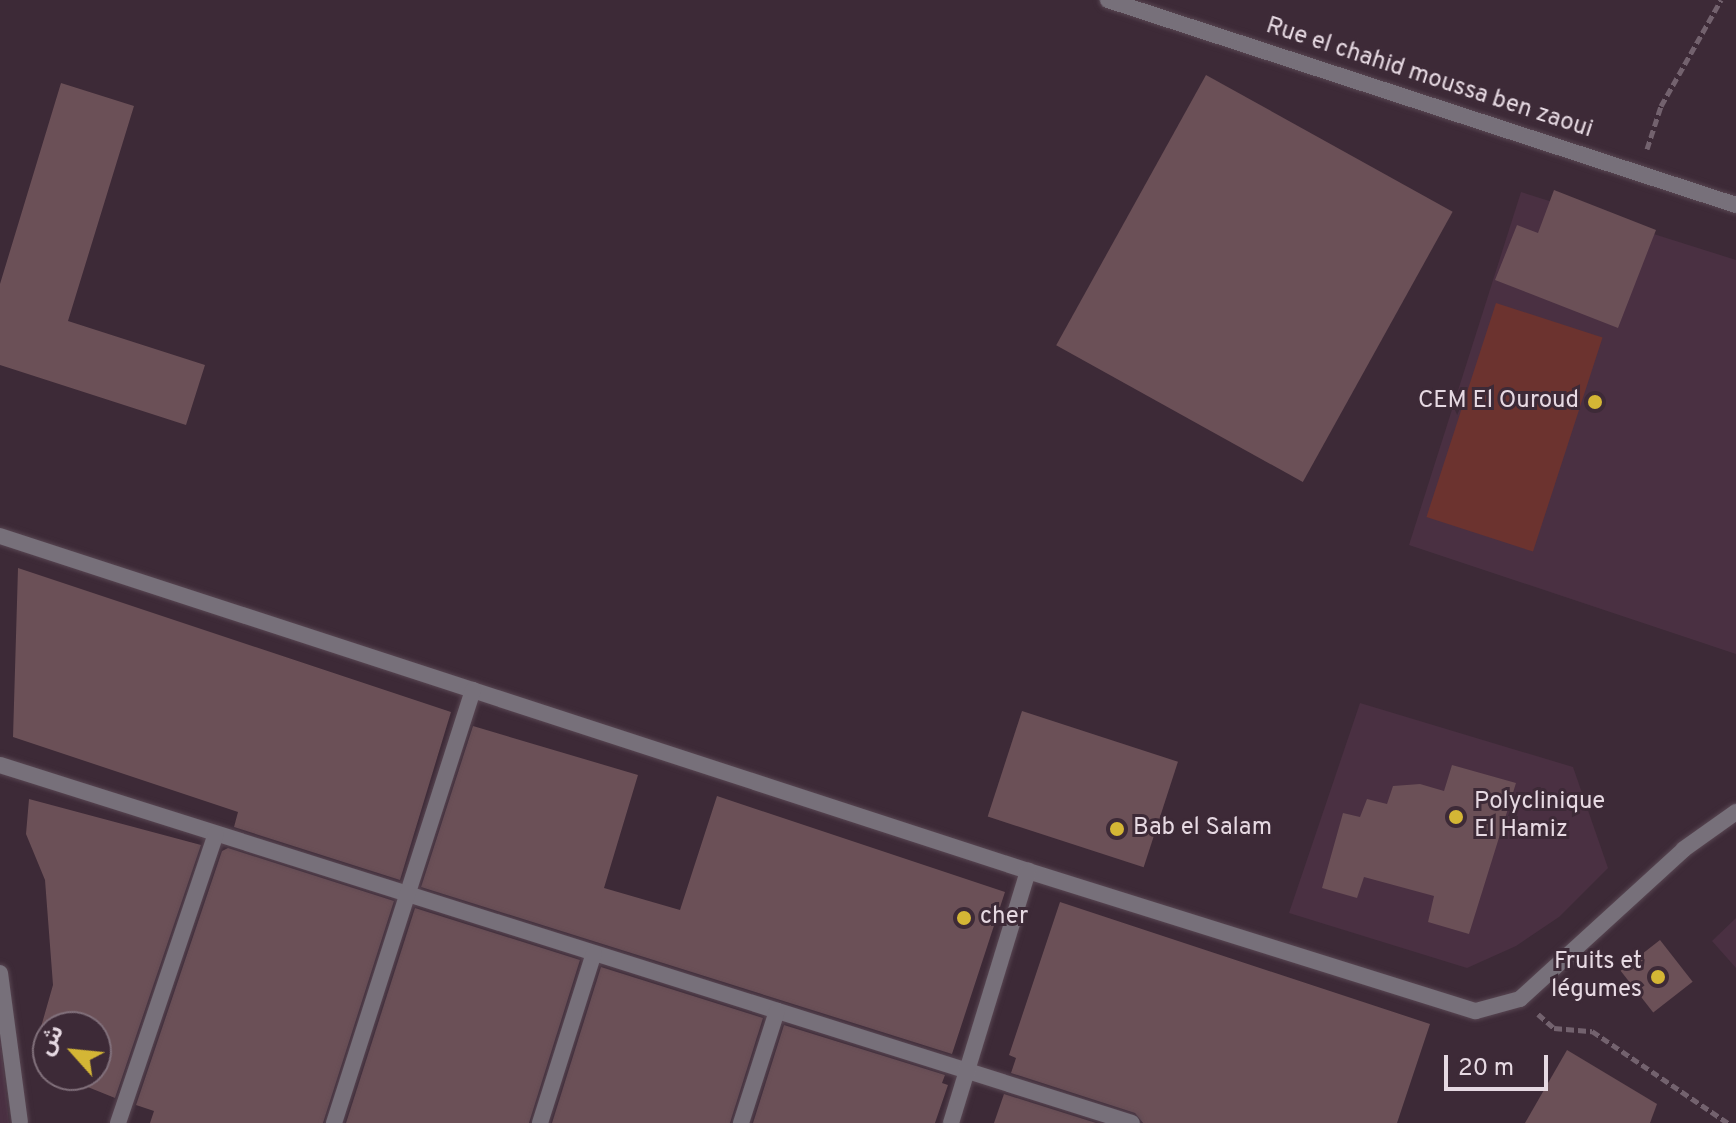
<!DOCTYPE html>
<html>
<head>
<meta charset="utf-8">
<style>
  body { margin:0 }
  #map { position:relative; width:1736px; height:1123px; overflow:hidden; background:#3d2a37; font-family:Overpass,"Noto Sans Arabic",sans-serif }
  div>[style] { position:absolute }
  .built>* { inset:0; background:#4a3042 }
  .green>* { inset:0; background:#6c332f; transform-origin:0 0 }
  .building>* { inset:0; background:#6b5057; transform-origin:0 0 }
  .path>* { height:5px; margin-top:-2.5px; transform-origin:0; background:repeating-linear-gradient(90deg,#73626e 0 8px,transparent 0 12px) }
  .roads { filter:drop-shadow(0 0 2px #584652) drop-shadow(0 0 2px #584652) }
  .minor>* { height:16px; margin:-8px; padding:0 8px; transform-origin:8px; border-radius:8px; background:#77707a }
  .tertiary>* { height:16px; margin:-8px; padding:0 8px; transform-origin:8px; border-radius:8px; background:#77707a }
  .dots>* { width:22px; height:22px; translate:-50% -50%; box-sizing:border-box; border:4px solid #3d2a37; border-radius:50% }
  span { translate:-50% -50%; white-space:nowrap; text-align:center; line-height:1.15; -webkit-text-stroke:6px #3d2a37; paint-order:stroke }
  .street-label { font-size:24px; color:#e6d9e2 }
  .poi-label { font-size:24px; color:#e6d9e2 }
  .right { translate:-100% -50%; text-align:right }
  .left { translate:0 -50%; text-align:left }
  .north { position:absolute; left:32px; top:1011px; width:80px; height:80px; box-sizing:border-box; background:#3d2a37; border:2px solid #81707b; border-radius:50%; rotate:297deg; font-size:22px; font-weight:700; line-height:32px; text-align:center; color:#e6d9e2 }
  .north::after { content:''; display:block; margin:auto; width:28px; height:36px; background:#d4b635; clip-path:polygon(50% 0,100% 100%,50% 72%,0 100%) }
  .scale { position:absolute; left:1444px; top:1055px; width:104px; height:36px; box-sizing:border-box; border:4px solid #e6d9e2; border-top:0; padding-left:10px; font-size:24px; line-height:28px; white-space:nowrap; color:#e6d9e2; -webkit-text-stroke:6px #3d2a37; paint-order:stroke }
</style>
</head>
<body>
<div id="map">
  <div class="built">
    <div style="clip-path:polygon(1521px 192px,1736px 260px,1736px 654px,1409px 545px)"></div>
    <div style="clip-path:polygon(1360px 703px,1573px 767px,1608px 868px,1559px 917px,1516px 946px,1467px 968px,1289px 913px)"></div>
    <div style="clip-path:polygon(1736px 918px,1736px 968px,1712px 941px)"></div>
    <div style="clip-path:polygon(0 1034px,9px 1123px,0 1123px)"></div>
  </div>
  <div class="green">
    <div style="left:1496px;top:303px;width:112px;height:225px;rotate:18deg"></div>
  </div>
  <div class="building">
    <div style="left:1206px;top:75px;width:282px;height:309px;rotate:29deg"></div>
    <div style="clip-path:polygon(61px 83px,134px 106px,68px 321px,205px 365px,186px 425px,0 365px,0 284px)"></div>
    <div style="clip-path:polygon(1554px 190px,1656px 230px,1618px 328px,1495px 280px,1517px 225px,1538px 233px)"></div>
    <div style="clip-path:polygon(18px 568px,451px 712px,400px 880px,234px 827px,238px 812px,13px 737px)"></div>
    <div style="left:1022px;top:711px;width:164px;height:111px;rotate:18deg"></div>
    <div style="clip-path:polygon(473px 726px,638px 775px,604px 888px,680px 910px,717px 796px,1005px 892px,952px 1054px,421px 887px)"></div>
    <div style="clip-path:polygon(1452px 765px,1516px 783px,1469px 934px,1428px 922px,1434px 896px,1364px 877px,1357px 898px,1322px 888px,1343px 813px,1360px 817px,1367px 799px,1387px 804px,1393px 786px,1420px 784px,1444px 791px)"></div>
    <div style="clip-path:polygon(29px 799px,201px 845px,115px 1098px,58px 1075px,96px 1075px,96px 1027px,48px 1027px,48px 1054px,39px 1034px,53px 985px,45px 880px,26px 834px)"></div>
    <div style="clip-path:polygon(228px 848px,394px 901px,323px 1123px,150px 1123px,154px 1111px,136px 1105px,222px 851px)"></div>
    <div style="clip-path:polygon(1060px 902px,1430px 1024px,1397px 1123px,1143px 1123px,1135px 1113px,1011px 1073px,1016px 1058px,1009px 1055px)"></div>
    <div style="clip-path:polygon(415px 908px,580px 960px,529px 1123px,346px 1123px)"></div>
    <div style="left:1660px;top:940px;width:53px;height:50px;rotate:52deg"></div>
    <div style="clip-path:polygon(601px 967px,763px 1018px,730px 1123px,552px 1123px)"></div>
    <div style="clip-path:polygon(784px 1025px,945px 1075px,942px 1083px,948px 1085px,935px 1123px,753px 1123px)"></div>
    <div style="clip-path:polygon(1567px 1050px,1657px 1104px,1650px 1123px,1525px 1123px)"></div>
    <div style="clip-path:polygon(1004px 1094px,1096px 1123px,994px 1123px)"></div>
  </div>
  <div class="path">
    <div style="left:1647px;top:149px;width:45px;rotate:-72deg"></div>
    <div style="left:1661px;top:106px;width:122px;rotate:-60.5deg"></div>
    <div style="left:1538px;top:1014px;width:21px;rotate:41deg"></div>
    <div style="left:1554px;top:1028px;width:38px;rotate:5deg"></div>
    <div style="left:1592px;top:1031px;width:164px;rotate:34.1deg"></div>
  </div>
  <div class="roads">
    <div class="minor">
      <div style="left:0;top:765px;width:1187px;rotate:17.55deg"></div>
      <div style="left:118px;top:1123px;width:305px;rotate:-71.3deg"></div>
      <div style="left:540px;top:1123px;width:178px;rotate:-72.4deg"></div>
      <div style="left:741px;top:1123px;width:118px;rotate:-72.2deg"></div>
    </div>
    <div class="tertiary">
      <div style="left:1108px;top:0;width:661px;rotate:18.08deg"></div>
      <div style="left:0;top:536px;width:1081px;rotate:18.05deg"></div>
      <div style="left:1028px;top:871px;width:469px;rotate:17.4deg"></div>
      <div style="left:1476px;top:1011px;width:46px;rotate:-15.3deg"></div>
      <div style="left:1520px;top:999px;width:222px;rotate:-42.4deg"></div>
      <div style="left:1684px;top:849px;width:64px;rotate:-35.4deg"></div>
      <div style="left:0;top:973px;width:150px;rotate:82.4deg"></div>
      <div style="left:334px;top:1123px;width:455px;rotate:-72.2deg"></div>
      <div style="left:951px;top:1123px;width:264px;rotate:-73deg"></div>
    </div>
  </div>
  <div class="dots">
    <div style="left:1595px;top:402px;background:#d4b635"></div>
    <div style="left:1456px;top:817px;background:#d4b635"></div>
    <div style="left:1117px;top:829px;background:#d4b635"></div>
    <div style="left:964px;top:918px;background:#d4b635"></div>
    <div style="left:1658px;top:977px;background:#d4b635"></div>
  </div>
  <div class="street-label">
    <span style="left:1429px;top:79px;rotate:18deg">Rue el chahid moussa ben zaoui</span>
  </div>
  <div class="poi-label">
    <span class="right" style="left:1579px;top:402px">CEM El Ouroud</span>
    <span class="left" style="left:1474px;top:817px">Polyclinique<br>El Hamiz</span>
    <span class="left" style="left:1133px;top:829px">Bab el Salam</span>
    <span class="left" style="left:980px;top:918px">cher</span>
    <span class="right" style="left:1642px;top:977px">Fruits et<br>légumes</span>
  </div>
  <div class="north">ش</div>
  <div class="scale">20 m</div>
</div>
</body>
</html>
